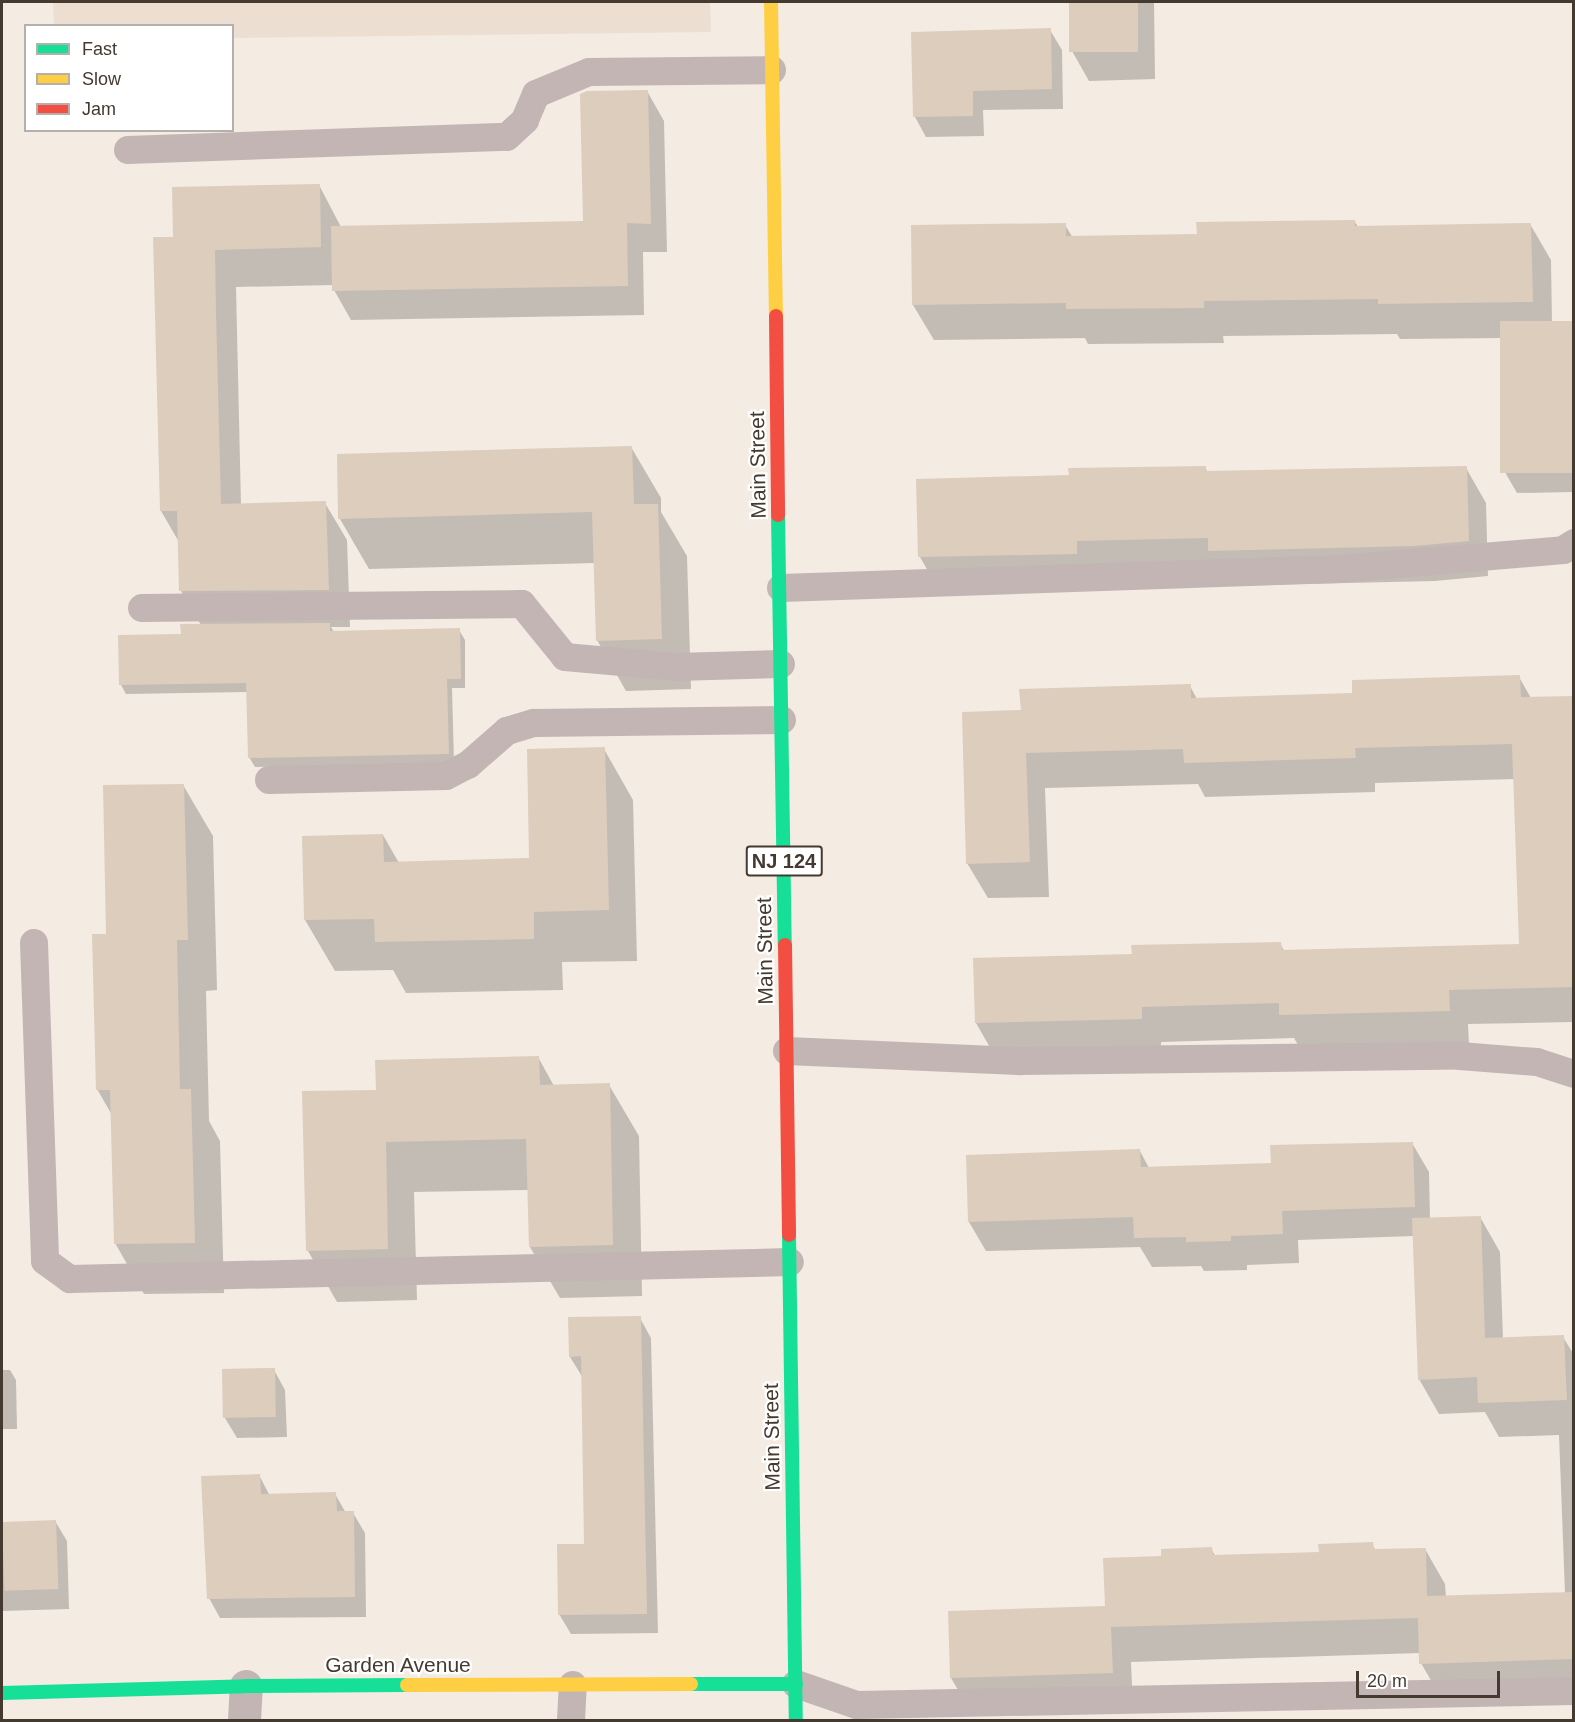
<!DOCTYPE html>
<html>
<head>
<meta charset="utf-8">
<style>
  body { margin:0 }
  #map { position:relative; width:1575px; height:1722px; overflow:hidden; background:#f4ebe3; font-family:Helvetica,sans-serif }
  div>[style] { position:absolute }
  .commercial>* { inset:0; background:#edded2 }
  .shadow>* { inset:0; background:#0003 }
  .building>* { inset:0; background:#ddcdbd; transform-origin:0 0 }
  .lane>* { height:28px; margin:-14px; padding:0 14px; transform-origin:14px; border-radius:14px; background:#c3b5b4 }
  .street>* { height:33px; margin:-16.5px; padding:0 16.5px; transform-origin:16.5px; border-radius:16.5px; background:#c3b5b4 }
  .fast>* { height:14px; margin:-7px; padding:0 7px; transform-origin:7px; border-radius:7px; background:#16e098 }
  .slow>* { height:14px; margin:-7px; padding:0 7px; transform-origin:7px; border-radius:7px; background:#ffcf43 }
  .jam>* { height:14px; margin:-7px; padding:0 7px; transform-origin:7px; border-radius:7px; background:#f24e42 }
  span { translate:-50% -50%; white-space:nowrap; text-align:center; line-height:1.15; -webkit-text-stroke:4.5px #fff; paint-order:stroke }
  .shield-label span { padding:2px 4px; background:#fff; border:2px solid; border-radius:4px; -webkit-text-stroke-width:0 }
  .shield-label { font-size:20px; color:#453a2f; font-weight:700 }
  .street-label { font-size:21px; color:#453a2f }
  .frame { position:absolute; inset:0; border:3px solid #453a2f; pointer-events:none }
  .legend { position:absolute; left:24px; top:24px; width:210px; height:108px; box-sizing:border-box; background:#fff; border:2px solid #b5b0ac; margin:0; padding:8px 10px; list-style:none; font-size:18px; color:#453a2f }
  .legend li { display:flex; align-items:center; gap:12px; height:30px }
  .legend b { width:30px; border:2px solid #b5b0ac }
  .scale { position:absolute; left:1356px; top:1671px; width:144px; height:27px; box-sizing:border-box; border:3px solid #453a2f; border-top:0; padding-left:8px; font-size:18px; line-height:21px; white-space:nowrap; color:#453a2f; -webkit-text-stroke:4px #fff; paint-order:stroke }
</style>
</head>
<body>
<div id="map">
  <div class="commercial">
    <div style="clip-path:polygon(53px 2px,710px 2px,711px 32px,233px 38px,232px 26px,54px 25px)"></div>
  </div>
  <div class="shadow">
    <div style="clip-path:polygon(1071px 2px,1154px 2px,1155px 79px,1089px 81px,1072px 51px)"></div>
    <div style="clip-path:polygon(1050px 30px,1062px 50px,1063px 109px,983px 110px,984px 136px,926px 137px,915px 117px)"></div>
    <div style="clip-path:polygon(647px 91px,664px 121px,667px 252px,643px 252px,644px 315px,351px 320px,334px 290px,334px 285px,236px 287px,241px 505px,325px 503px,347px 540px,350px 627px,331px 627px,334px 632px,459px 630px,465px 640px,465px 688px,452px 688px,454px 763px,255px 767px,249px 757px,248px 692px,126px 694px,121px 685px,182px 636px,201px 625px,181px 591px,179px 542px,161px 511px,175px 238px,319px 185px,341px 227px,584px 223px)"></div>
    <div style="clip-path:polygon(1355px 222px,1358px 227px,1530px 224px,1551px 260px,1552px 323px,1574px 322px,1574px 492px,1517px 493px,1506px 474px,1502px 338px,1400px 339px,1397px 334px,1223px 336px,1224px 343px,1088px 344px,1085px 338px,934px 340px,913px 305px,1065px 225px,1073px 238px,1198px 236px)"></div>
    <div style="clip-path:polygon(631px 447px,661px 498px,661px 512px,687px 556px,691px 689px,626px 691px,597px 640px,595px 563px,369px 569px,340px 519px)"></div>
    <div style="clip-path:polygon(1205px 467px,1208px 473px,1466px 468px,1486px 503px,1488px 576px,1435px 581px,940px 592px,920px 557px,1070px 477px)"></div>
    <div style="clip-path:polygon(1519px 677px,1531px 698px,1574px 697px,1574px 1022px,1468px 1024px,1469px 1045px,1301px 1050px,1294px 1038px,1161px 1042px,1161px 1054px,996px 1058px,976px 1023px,1133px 955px,1280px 944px,1285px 952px,1521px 945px,1515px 779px,1375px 783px,1375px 792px,1205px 797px,1198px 784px,1045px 788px,1049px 897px,988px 898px,967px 863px,1022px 711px,1190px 686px,1197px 699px,1354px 695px)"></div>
    <div style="clip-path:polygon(604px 749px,633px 800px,637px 961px,562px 962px,563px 990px,406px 993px,393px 970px,335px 971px,305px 920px,383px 835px,399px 863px,530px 860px)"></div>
    <div style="clip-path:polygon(183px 785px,213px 836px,217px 990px,206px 991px,209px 1121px,220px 1141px,224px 1293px,144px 1294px,115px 1243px,112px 1115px,97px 1089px)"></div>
    <div style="clip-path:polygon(538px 1057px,554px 1086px,609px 1085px,639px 1136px,642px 1296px,560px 1298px,530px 1247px,529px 1190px,414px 1192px,417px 1300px,337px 1302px,308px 1251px,378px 1091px)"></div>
    <div style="clip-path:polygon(1412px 1143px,1429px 1172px,1430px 1219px,1480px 1217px,1500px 1252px,1503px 1339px,1563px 1337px,1574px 1355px,1574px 1694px,1441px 1698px,1421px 1663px,1420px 1653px,1131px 1662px,1133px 1707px,971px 1712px,951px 1678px,1106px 1608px,1163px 1557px,1211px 1549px,1216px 1557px,1320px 1553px,1372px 1544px,1376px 1551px,1425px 1549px,1445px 1584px,1446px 1597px,1565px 1593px,1559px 1435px,1499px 1437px,1485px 1412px,1439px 1414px,1419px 1379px,1414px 1236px,1298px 1240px,1299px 1263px,1247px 1265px,1247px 1270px,1204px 1271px,1201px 1266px,1152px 1267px,1140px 1247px,986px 1251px,969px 1222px,967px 1156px,1140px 1151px,1149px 1168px,1273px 1165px)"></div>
    <div style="clip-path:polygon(640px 1318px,651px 1338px,658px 1633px,571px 1634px,559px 1614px,586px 1546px,583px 1378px,570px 1357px)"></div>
    <div style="clip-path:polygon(2px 1370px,10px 1370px,16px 1380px,17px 1429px,2px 1429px)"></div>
    <div style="clip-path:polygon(274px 1370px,285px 1390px,287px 1437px,237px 1438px,225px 1418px)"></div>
    <div style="clip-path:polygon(259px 1475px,270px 1496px,335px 1494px,346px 1513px,353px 1513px,365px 1533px,366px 1617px,220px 1618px,209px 1598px)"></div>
    <div style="clip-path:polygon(55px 1521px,67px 1541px,69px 1609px,2px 1611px,2px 1523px)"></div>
  </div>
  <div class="building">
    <div style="left:1069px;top:2px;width:69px;height:50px"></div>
    <div style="clip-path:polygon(1051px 28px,1052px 89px,973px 91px,973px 116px,913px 117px,911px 32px)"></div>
    <div style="clip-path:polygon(648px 90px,651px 224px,627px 223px,628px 286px,332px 291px,331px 226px,583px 221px,580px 94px,587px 91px)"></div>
    <div style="clip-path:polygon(320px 184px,321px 247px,215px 250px,216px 314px,221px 504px,326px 501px,329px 590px,179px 591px,177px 511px,160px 511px,153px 237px,173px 237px,172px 187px)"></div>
    <div style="clip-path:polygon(1355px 220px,1355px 226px,1531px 223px,1533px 302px,1378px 304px,1378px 299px,1204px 301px,1204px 308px,1066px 309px,1066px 303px,912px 305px,911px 225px,1066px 223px,1066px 236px,1197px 234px,1196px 222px)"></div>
    <div style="left:1574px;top:321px;width:152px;height:74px;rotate:90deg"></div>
    <div style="clip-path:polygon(632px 446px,634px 504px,658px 504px,662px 639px,596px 641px,592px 512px,338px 519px,337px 454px)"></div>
    <div style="clip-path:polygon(1206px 466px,1206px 471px,1467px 466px,1469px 541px,1414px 546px,1208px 551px,1208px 538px,1077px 541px,1077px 554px,918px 557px,916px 479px,1069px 475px,1068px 468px)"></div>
    <div style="clip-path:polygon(330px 623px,330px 631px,460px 628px,461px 679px,447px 679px,449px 754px,248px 758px,246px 683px,119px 685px,118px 635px,181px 634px,180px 624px)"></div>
    <div style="clip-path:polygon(1520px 675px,1521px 697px,1574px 696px,1574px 987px,1449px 990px,1450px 1011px,1279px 1015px,1279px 1003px,1142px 1007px,1142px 1019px,975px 1023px,973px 958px,1132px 954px,1131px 945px,1281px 942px,1282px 950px,1519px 944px,1512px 744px,1355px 748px,1356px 758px,1184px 763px,1183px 749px,1026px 753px,1030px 862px,966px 864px,962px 712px,1021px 710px,1019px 689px,1191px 684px,1191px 698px,1352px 693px,1352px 680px)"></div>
    <div style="clip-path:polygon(605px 747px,609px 910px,534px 912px,534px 939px,375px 942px,374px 919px,304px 920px,302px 836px,383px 834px,384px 862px,529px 858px,527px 749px)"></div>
    <div style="clip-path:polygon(184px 784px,188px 940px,177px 940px,180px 1089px,191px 1089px,195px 1243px,114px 1244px,110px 1090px,96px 1090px,92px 934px,106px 934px,103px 785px)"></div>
    <div style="clip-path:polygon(539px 1056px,540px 1085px,610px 1083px,613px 1245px,529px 1247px,526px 1139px,386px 1142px,388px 1249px,306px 1251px,302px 1091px,376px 1090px,375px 1060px)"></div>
    <div style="clip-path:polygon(1413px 1142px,1415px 1207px,1282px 1211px,1283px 1234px,1231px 1236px,1231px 1241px,1186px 1242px,1186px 1237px,1134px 1238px,1133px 1217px,968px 1222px,966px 1155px,1140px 1149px,1141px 1167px,1271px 1163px,1270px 1145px)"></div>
    <div style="clip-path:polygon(1481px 1216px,1485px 1338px,1564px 1335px,1567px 1400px,1478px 1403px,1477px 1377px,1418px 1380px,1412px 1218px)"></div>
    <div style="clip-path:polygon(641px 1316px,647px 1614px,558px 1615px,557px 1544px,584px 1544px,581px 1356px,569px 1357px,568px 1317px)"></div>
    <div style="left:275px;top:1368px;width:49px;height:53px;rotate:89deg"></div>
    <div style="clip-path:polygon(260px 1474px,261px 1494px,336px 1492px,337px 1511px,354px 1511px,355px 1597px,207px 1599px,201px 1476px)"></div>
    <div style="left:56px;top:1520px;width:69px;height:54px;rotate:88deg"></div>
    <div style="clip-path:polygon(1373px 1542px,1374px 1549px,1426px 1548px,1427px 1596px,1574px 1592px,1574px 1659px,1419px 1664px,1418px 1618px,1111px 1627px,1113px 1673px,950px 1678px,948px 1611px,1105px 1606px,1103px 1558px,1161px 1556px,1161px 1549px,1212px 1547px,1213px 1555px,1319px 1552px,1318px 1544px)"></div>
  </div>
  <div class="lane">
    <div style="left:128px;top:150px;width:379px;rotate:-2deg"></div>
    <div style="left:507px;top:137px;width:25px;rotate:-43deg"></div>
    <div style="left:525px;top:120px;width:28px;rotate:-67deg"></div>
    <div style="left:536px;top:94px;width:57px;rotate:-22.5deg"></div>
    <div style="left:589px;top:72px;width:183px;rotate:-0.6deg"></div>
    <div style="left:781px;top:588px;width:558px;rotate:-1.95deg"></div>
    <div style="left:1339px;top:569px;width:225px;rotate:-4.8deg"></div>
    <div style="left:1563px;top:550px;width:13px;rotate:-32deg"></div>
    <div style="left:142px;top:608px;width:380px;rotate:-0.6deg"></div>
    <div style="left:522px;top:604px;width:68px;rotate:50.9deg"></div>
    <div style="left:565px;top:657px;width:111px;rotate:5.1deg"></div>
    <div style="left:676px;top:667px;width:105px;rotate:-1.6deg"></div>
    <div style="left:269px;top:780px;width:177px;rotate:-1.3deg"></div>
    <div style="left:446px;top:776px;width:25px;rotate:-27deg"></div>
    <div style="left:468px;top:765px;width:52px;rotate:-41.1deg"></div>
    <div style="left:507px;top:731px;width:28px;rotate:-17deg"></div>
    <div style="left:534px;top:723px;width:248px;rotate:-0.7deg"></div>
    <div style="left:34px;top:943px;width:318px;rotate:88deg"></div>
    <div style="left:45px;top:1261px;width:31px;rotate:36deg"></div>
    <div style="left:70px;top:1279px;width:720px;rotate:-1.35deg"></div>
    <div style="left:787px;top:1051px;width:233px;rotate:2.5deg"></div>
    <div style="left:1020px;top:1061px;width:440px;rotate:-0.7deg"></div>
    <div style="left:1460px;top:1056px;width:77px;rotate:4.5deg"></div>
    <div style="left:1537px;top:1062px;width:39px;rotate:18deg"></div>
    <div style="left:796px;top:1684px;width:65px;rotate:19deg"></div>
    <div style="left:857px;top:1705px;width:717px;rotate:-1.12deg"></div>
    <div style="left:571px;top:1720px;width:35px;rotate:-87deg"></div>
  </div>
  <div class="street">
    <div style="left:244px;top:1720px;width:34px;rotate:-87deg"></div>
  </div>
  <div class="fast">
    <div style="left:778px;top:515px;width:430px;rotate:89.1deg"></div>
    <div style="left:789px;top:1235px;width:485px;rotate:89.2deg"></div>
    <div style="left:691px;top:1684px;width:105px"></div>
    <div style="left:2px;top:1693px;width:244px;rotate:-1.6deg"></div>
    <div style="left:246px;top:1686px;width:161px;rotate:-0.4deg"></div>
  </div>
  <div class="slow">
    <div style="left:771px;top:2px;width:314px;rotate:89.1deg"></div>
    <div style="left:407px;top:1685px;width:284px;rotate:-0.2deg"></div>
  </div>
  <div class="jam">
    <div style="left:776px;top:316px;width:199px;rotate:89.4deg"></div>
    <div style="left:785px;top:945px;width:290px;rotate:89.2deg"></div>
  </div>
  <div class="shield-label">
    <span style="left:784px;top:861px">NJ 124</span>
  </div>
  <div class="street-label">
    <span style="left:758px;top:465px;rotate:-91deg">Main Street</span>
    <span style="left:765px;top:951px;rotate:-91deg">Main Street</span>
    <span style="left:772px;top:1437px;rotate:-91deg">Main Street</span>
    <span style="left:398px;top:1665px">Garden Avenue</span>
  </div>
  <div class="frame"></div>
  <ul class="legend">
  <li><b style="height:8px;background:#16e098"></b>Fast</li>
  <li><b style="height:8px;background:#ffcf43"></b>Slow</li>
  <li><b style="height:8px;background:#f24e42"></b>Jam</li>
  </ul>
  <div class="scale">20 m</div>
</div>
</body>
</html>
